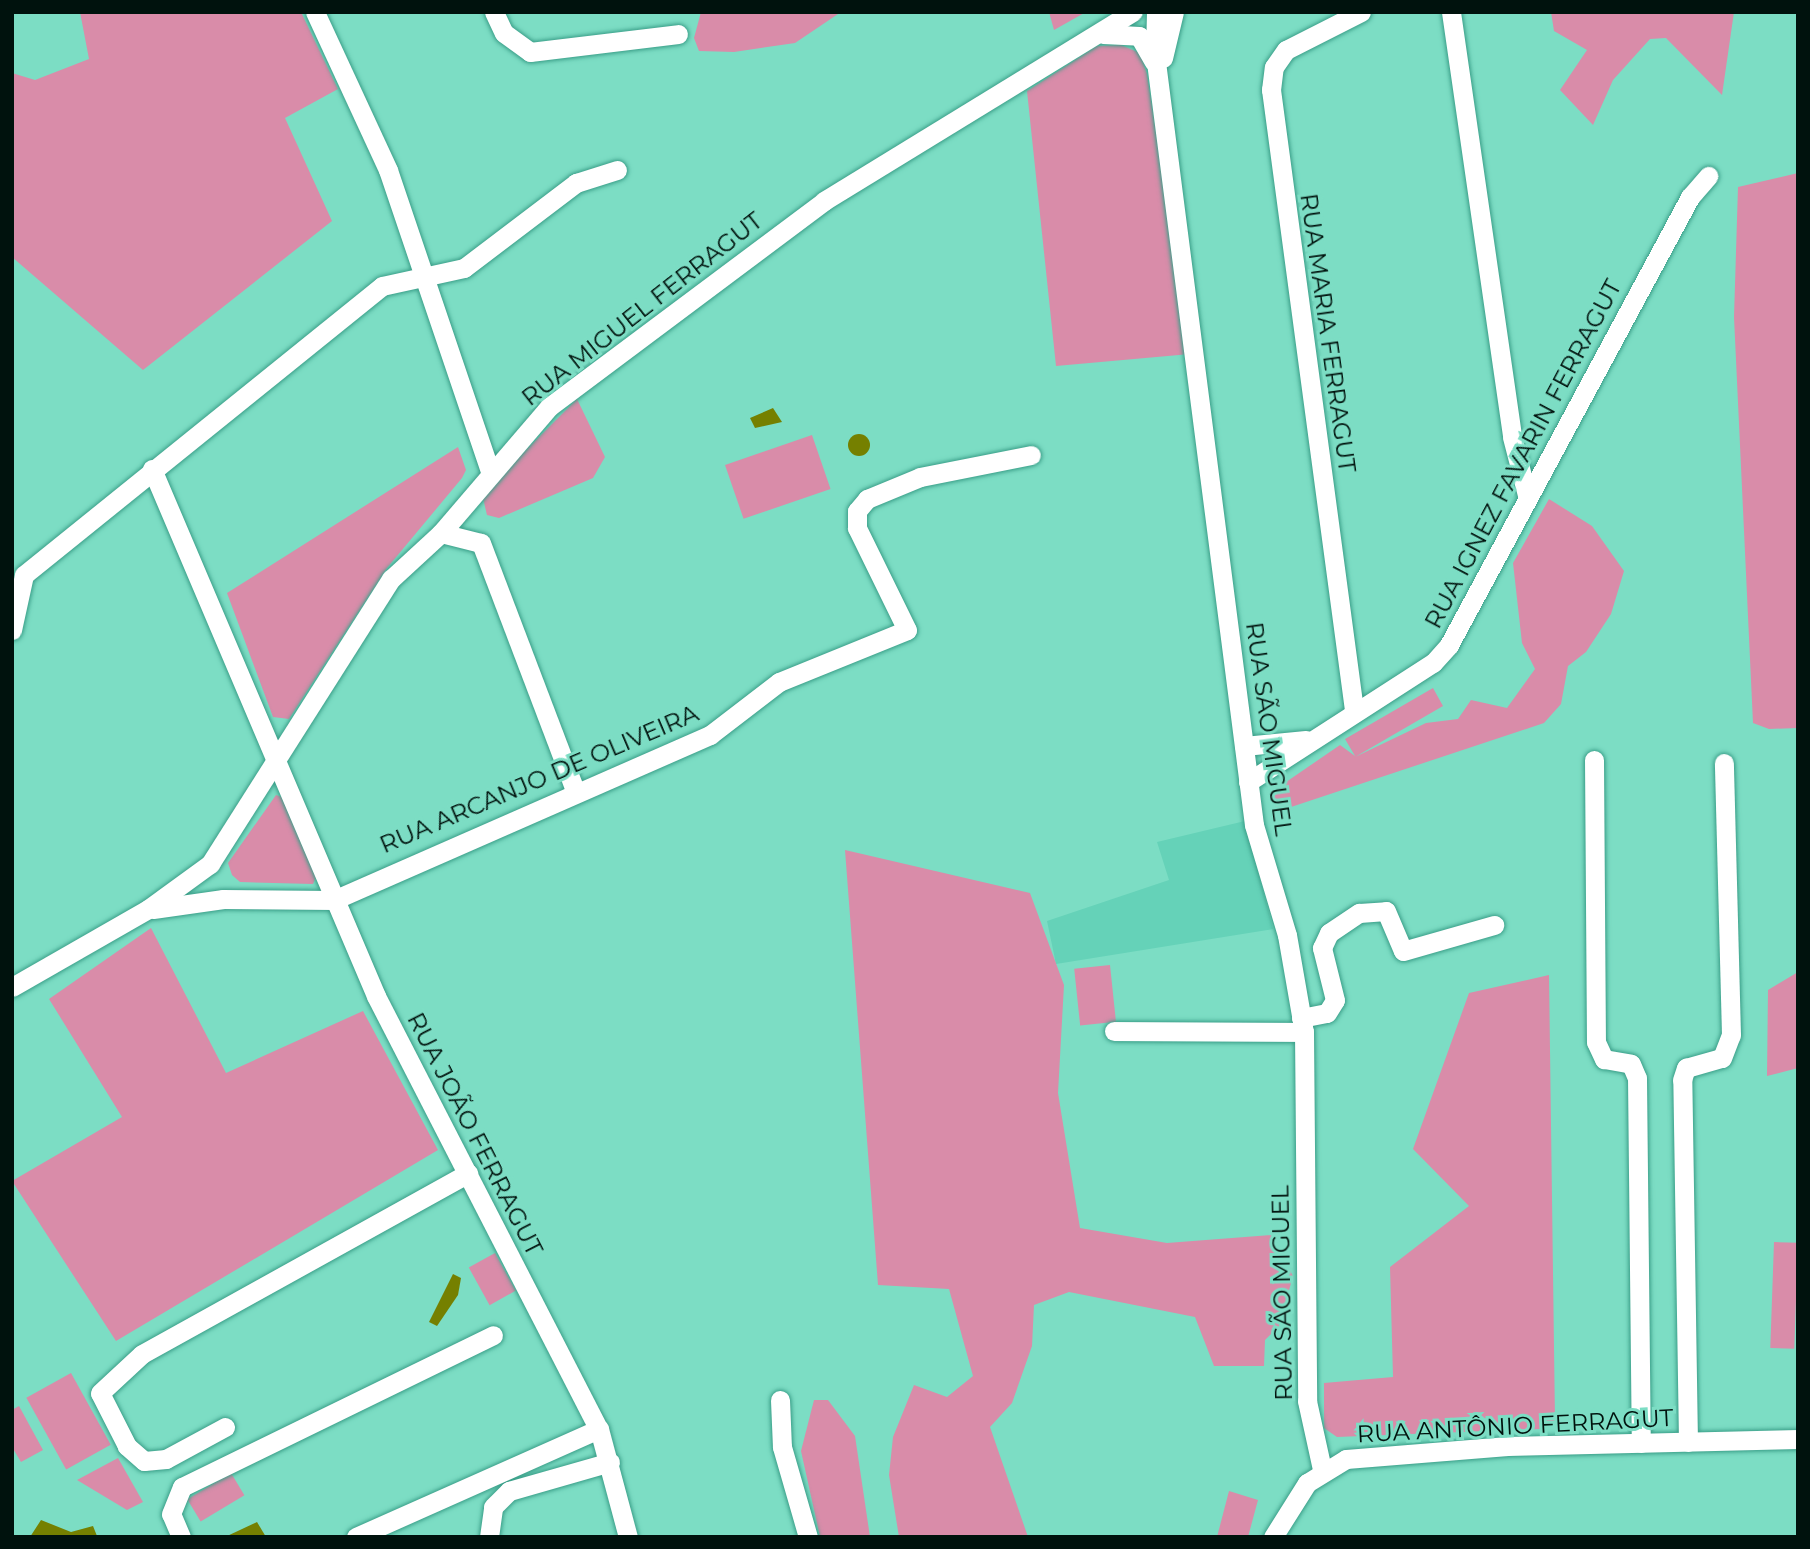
<!DOCTYPE html>
<html>
<head>
<meta charset="utf-8">
<style>
  body { margin:0 }
  #map { position:relative; width:1810px; height:1549px; overflow:hidden; background:#7cddc4; font-family:Montserrat,sans-serif }
  div>[style] { position:absolute }
  .built>* { inset:0; background:#65d2b8 }
  .green>* { inset:0; background:#d98ca9; transform-origin:0 0 }
  .water>* { inset:0; background:#758000 }
  .round { border-radius:50% }
  .roads { filter:drop-shadow(0 0 2px #3a9e88) drop-shadow(0 0 2px #3a9e88) }
  .street>* { height:19px; margin:-9.5px; padding:0 9.5px; transform-origin:9.5px; border-radius:9.5px; background:#fff }
  span { translate:-50% -50%; white-space:nowrap; text-align:center; line-height:1.15; -webkit-text-stroke:6px #7cddc4; paint-order:stroke }
  .street-label { font-size:24px; color:#00120d }
  .frame { position:absolute; inset:0; border:14px solid #00120d; pointer-events:none }
</style>
</head>
<body>
<div id="map">
  <div class="built">
    <div style="clip-path:polygon(1245px 821px,1273px 929px,1056px 964px,1047px 921px,1169px 880px,1157px 842px)"></div>
  </div>
  <div class="green">
    <div style="clip-path:polygon(80px 12px,301px 12px,338px 89px,285px 118px,332px 221px,143px 370px,12px 257px,12px 73px,35px 80px,89px 59px)"></div>
    <div style="clip-path:polygon(701px 12px,841px 12px,795px 43px,734px 52px,699px 51px,694px 38px)"></div>
    <div style="clip-path:polygon(1049px 12px,1086px 12px,1054px 30px)"></div>
    <div style="clip-path:polygon(1551px 12px,1734px 12px,1722px 95px,1666px 38px,1650px 39px,1613px 80px,1593px 125px,1560px 90px,1587px 50px,1554px 31px)"></div>
    <div style="clip-path:polygon(1121px 45px,1140px 53px,1147px 74px,1190px 354px,1056px 366px,1027px 91px,1097px 46px)"></div>
    <div style="clip-path:polygon(1798px 173px,1798px 728px,1769px 729px,1753px 723px,1734px 317px,1738px 187px)"></div>
    <div style="clip-path:polygon(577px 399px,605px 457px,593px 478px,499px 518px,487px 515px,482px 494px)"></div>
    <div style="left:812px;top:435px;width:57px;height:92px;rotate:71deg"></div>
    <div style="clip-path:polygon(458px 447px,466px 470px,462px 478px,387px 568px,289px 719px,273px 717px,227px 593px)"></div>
    <div style="clip-path:polygon(1549px 499px,1592px 526px,1624px 571px,1611px 614px,1586px 652px,1568px 666px,1561px 704px,1544px 723px,1276px 812px,1273px 791px,1340px 745px,1355px 756px,1345px 739px,1433px 688px,1443px 706px,1355px 757px,1426px 723px,1458px 719px,1471px 700px,1507px 708px,1535px 669px,1522px 643px,1513px 563px)"></div>
    <div style="clip-path:polygon(276px 795px,288px 799px,317px 875px,313px 884px,240px 882px,232px 875px,228px 863px)"></div>
    <div style="clip-path:polygon(845px 850px,1030px 893px,1064px 985px,1058px 1093px,1080px 1228px,1167px 1243px,1271px 1235px,1293px 1276px,1279px 1326px,1265px 1340px,1264px 1366px,1214px 1366px,1195px 1317px,1069px 1292px,1034px 1305px,1032px 1346px,1012px 1403px,990px 1427px,1028px 1537px,899px 1537px,889px 1475px,893px 1437px,914px 1385px,947px 1397px,973px 1376px,949px 1289px,878px 1285px)"></div>
    <div style="clip-path:polygon(151px 928px,226px 1073px,363px 1011px,438px 1150px,116px 1341px,12px 1181px,122px 1117px,49px 999px)"></div>
    <div style="left:1110px;top:965px;width:57px;height:36px;rotate:84deg"></div>
    <div style="clip-path:polygon(1798px 972px,1798px 1068px,1767px 1076px,1768px 990px)"></div>
    <div style="clip-path:polygon(1549px 975px,1555px 1421px,1541px 1429px,1337px 1437px,1324px 1428px,1324px 1383px,1393px 1377px,1390px 1267px,1469px 1206px,1413px 1149px,1469px 993px)"></div>
    <div style="left:1774px;top:1242px;width:24px;height:106px;rotate:2deg"></div>
    <div style="left:495px;top:1253px;width:43px;height:30px;rotate:61deg"></div>
    <div style="left:71px;top:1373px;width:82px;height:51px;rotate:61deg"></div>
    <div style="clip-path:polygon(814px 1400px,828px 1400px,855px 1436px,870px 1537px,820px 1537px,801px 1451px)"></div>
    <div style="clip-path:polygon(19px 1406px,43px 1450px,21px 1462px,12px 1447px,12px 1410px)"></div>
    <div style="clip-path:polygon(118px 1458px,143px 1502px,127px 1510px,77px 1480px)"></div>
    <div style="left:231px;top:1473px;width:26px;height:51px;rotate:59deg"></div>
    <div style="clip-path:polygon(1229px 1491px,1258px 1500px,1248px 1537px,1217px 1537px)"></div>
  </div>
  <div class="water">
    <div style="clip-path:polygon(773px 408px,782px 422px,755px 428px,750px 418px)"></div>
    <div class="round" style="left:848px;top:434px;width:22px;height:22px"></div>
    <div style="clip-path:polygon(453px 1274px,461px 1278px,458px 1295px,437px 1326px,429px 1322px)"></div>
    <div style="clip-path:polygon(41px 1520px,71px 1532px,93px 1526px,97px 1536px,30px 1537px)"></div>
    <div style="clip-path:polygon(257px 1522px,266px 1537px,225px 1537px)"></div>
  </div>
  <div class="roads">
    <div class="street">
      <div style="left:315px;top:12px;width:174px;rotate:65.2deg"></div>
      <div style="left:388px;top:170px;width:316px;rotate:71.3deg"></div>
      <div style="left:494px;top:12px;width:23px;rotate:65deg"></div>
      <div style="left:504px;top:33px;width:32px;rotate:36deg"></div>
      <div style="left:530px;top:52px;width:149px;rotate:-6.9deg"></div>
      <div style="left:1156px;top:12px;width:42px;rotate:91.4deg"></div>
      <div style="left:1155px;top:54px;width:777px;rotate:82.68deg"></div>
      <div style="left:1254px;top:825px;width:115px;rotate:73.3deg"></div>
      <div style="left:1287px;top:935px;width:98px;rotate:80.1deg"></div>
      <div style="left:1304px;top:1032px;width:369px;rotate:89.5deg"></div>
      <div style="left:1307px;top:1401px;width:70px;rotate:77.6deg"></div>
      <div style="left:1451px;top:12px;width:429px;rotate:81.8deg"></div>
      <div style="left:1512px;top:437px;width:60px;rotate:75.5deg"></div>
      <div style="left:1103px;top:34px;width:36px;rotate:3deg"></div>
      <div style="left:1139px;top:36px;width:30px;rotate:60deg"></div>
      <div style="left:1163px;top:58px;width:47px;rotate:-76.6deg"></div>
      <div style="left:152px;top:469px;width:573px;rotate:66.97deg"></div>
      <div style="left:376px;top:996px;width:487px;rotate:62.8deg"></div>
      <div style="left:599px;top:1429px;width:112px;rotate:75deg"></div>
      <div style="left:441px;top:533px;width:41px;rotate:14deg"></div>
      <div style="left:481px;top:543px;width:267px;rotate:69.2deg"></div>
      <div style="left:12px;top:630px;width:56px;rotate:-77.7deg"></div>
      <div style="left:24px;top:575px;width:460px;rotate:-38.9deg"></div>
      <div style="left:382px;top:286px;width:84px;rotate:-12.4deg"></div>
      <div style="left:464px;top:268px;width:141px;rotate:-37.2deg"></div>
      <div style="left:576px;top:183px;width:43px;rotate:-17.6deg"></div>
      <div style="left:1354px;top:710px;width:626px;rotate:-97.62deg"></div>
      <div style="left:1271px;top:90px;width:23px;rotate:-83deg"></div>
      <div style="left:1274px;top:67px;width:21px;rotate:-55deg"></div>
      <div style="left:1286px;top:50px;width:84px;rotate:-26.9deg"></div>
      <div style="left:1244px;top:746px;width:62px;rotate:-5.5deg"></div>
      <div style="left:1594px;top:760px;width:282px;rotate:89.6deg"></div>
      <div style="left:1596px;top:1042px;width:19px;rotate:65deg"></div>
      <div style="left:1604px;top:1059px;width:27px;rotate:10deg"></div>
      <div style="left:1631px;top:1064px;width:15px;rotate:67deg"></div>
      <div style="left:1637px;top:1078px;width:365px;rotate:89.4deg"></div>
      <div style="left:1248px;top:782px;width:220px;rotate:-32.8deg"></div>
      <div style="left:1433px;top:663px;width:24px;rotate:-48deg"></div>
      <div style="left:1449px;top:645px;width:509px;rotate:-61.72deg"></div>
      <div style="left:1690px;top:197px;width:28px;rotate:-49deg"></div>
      <div style="left:153px;top:909px;width:71px;rotate:-8.1deg"></div>
      <div style="left:223px;top:899px;width:111px;rotate:0.5deg"></div>
      <div style="left:334px;top:900px;width:411px;rotate:-23.7deg"></div>
      <div style="left:710px;top:735px;width:87px;rotate:-37.5deg"></div>
      <div style="left:779px;top:682px;width:138px;rotate:-22.1deg"></div>
      <div style="left:907px;top:630px;width:114px;rotate:-116.1deg"></div>
      <div style="left:857px;top:528px;width:17px;rotate:-90deg"></div>
      <div style="left:857px;top:511px;width:16px;rotate:-50deg"></div>
      <div style="left:867px;top:499px;width:57px;rotate:-22.5deg"></div>
      <div style="left:920px;top:477px;width:113px;rotate:-11.2deg"></div>
      <div style="left:12px;top:987px;width:157px;rotate:-29.8deg"></div>
      <div style="left:148px;top:909px;width:77px;rotate:-36deg"></div>
      <div style="left:210px;top:864px;width:338px;rotate:-57.6deg"></div>
      <div style="left:391px;top:579px;width:68px;rotate:-42.6deg"></div>
      <div style="left:441px;top:533px;width:166px;rotate:-49.4deg"></div>
      <div style="left:549px;top:407px;width:344px;rotate:-36.8deg"></div>
      <div style="left:824px;top:201px;width:362px;rotate:-31.5deg"></div>
      <div style="left:1301px;top:1018px;width:26px;rotate:-11deg"></div>
      <div style="left:1327px;top:1013px;width:15px;rotate:-58deg"></div>
      <div style="left:1335px;top:1000px;width:54px;rotate:-104deg"></div>
      <div style="left:1322px;top:948px;width:17px;rotate:-65deg"></div>
      <div style="left:1329px;top:933px;width:36px;rotate:-34deg"></div>
      <div style="left:1359px;top:913px;width:27px;rotate:-4deg"></div>
      <div style="left:1386px;top:911px;width:43px;rotate:67deg"></div>
      <div style="left:1403px;top:951px;width:95px;rotate:-15.9deg"></div>
      <div style="left:1114px;top:1031px;width:190px;rotate:0.3deg"></div>
      <div style="left:780px;top:1400px;width:47px;rotate:87.6deg"></div>
      <div style="left:782px;top:1447px;width:94px;rotate:73.9deg"></div>
      <div style="left:225px;top:1427px;width:67px;rotate:151.5deg"></div>
      <div style="left:166px;top:1459px;width:22px;rotate:175deg"></div>
      <div style="left:144px;top:1461px;width:23px;rotate:-139deg"></div>
      <div style="left:127px;top:1446px;width:59px;rotate:-117deg"></div>
      <div style="left:100px;top:1393px;width:57px;rotate:-42.9deg"></div>
      <div style="left:142px;top:1354px;width:373px;rotate:-29deg"></div>
      <div style="left:1688px;top:1442px;width:362px;rotate:-90.9deg"></div>
      <div style="left:1682px;top:1080px;width:13px;rotate:-72deg"></div>
      <div style="left:1686px;top:1068px;width:37px;rotate:-16deg"></div>
      <div style="left:1722px;top:1058px;width:25px;rotate:-69deg"></div>
      <div style="left:1731px;top:1035px;width:272px;rotate:-91.5deg"></div>
      <div style="left:181px;top:1537px;width:25px;rotate:-113deg"></div>
      <div style="left:171px;top:1514px;width:29px;rotate:-68deg"></div>
      <div style="left:182px;top:1487px;width:346px;rotate:-26deg"></div>
      <div style="left:356px;top:1537px;width:266px;rotate:-24deg"></div>
      <div style="left:489px;top:1537px;width:30px;rotate:-82deg"></div>
      <div style="left:493px;top:1507px;width:23px;rotate:-45deg"></div>
      <div style="left:509px;top:1491px;width:105px;rotate:-16deg"></div>
      <div style="left:1273px;top:1537px;width:64px;rotate:-57.8deg"></div>
      <div style="left:1307px;top:1483px;width:46px;rotate:-31.6deg"></div>
      <div style="left:1346px;top:1459px;width:162px;rotate:-4.6deg"></div>
      <div style="left:1507px;top:1446px;width:291px;rotate:-1.4deg"></div>
    </div>
  </div>
  <div class="street-label">
    <span style="left:642px;top:309px;rotate:-38deg">RUA MIGUEL FERRAGUT</span>
    <span style="left:1328px;top:333px;rotate:82deg">RUA MARIA FERRAGUT</span>
    <span style="left:1523px;top:454px;rotate:-62deg">RUA IGNEZ FAVARIN FERRAGUT</span>
    <span style="left:1269px;top:729px;rotate:82deg">RUA SÃO MIGUEL</span>
    <span style="left:539px;top:779px;rotate:-23deg">RUA ARCANJO DE OLIVEIRA</span>
    <span style="left:475px;top:1134px;rotate:63deg">RUA JOÃO FERRAGUT</span>
    <span style="left:1282px;top:1293px;rotate:-91deg">RUA SÃO MIGUEL</span>
    <span style="left:1515px;top:1426px;rotate:-3deg">RUA ANTÔNIO FERRAGUT</span>
  </div>
  <div class="frame"></div>
</div>
</body>
</html>
